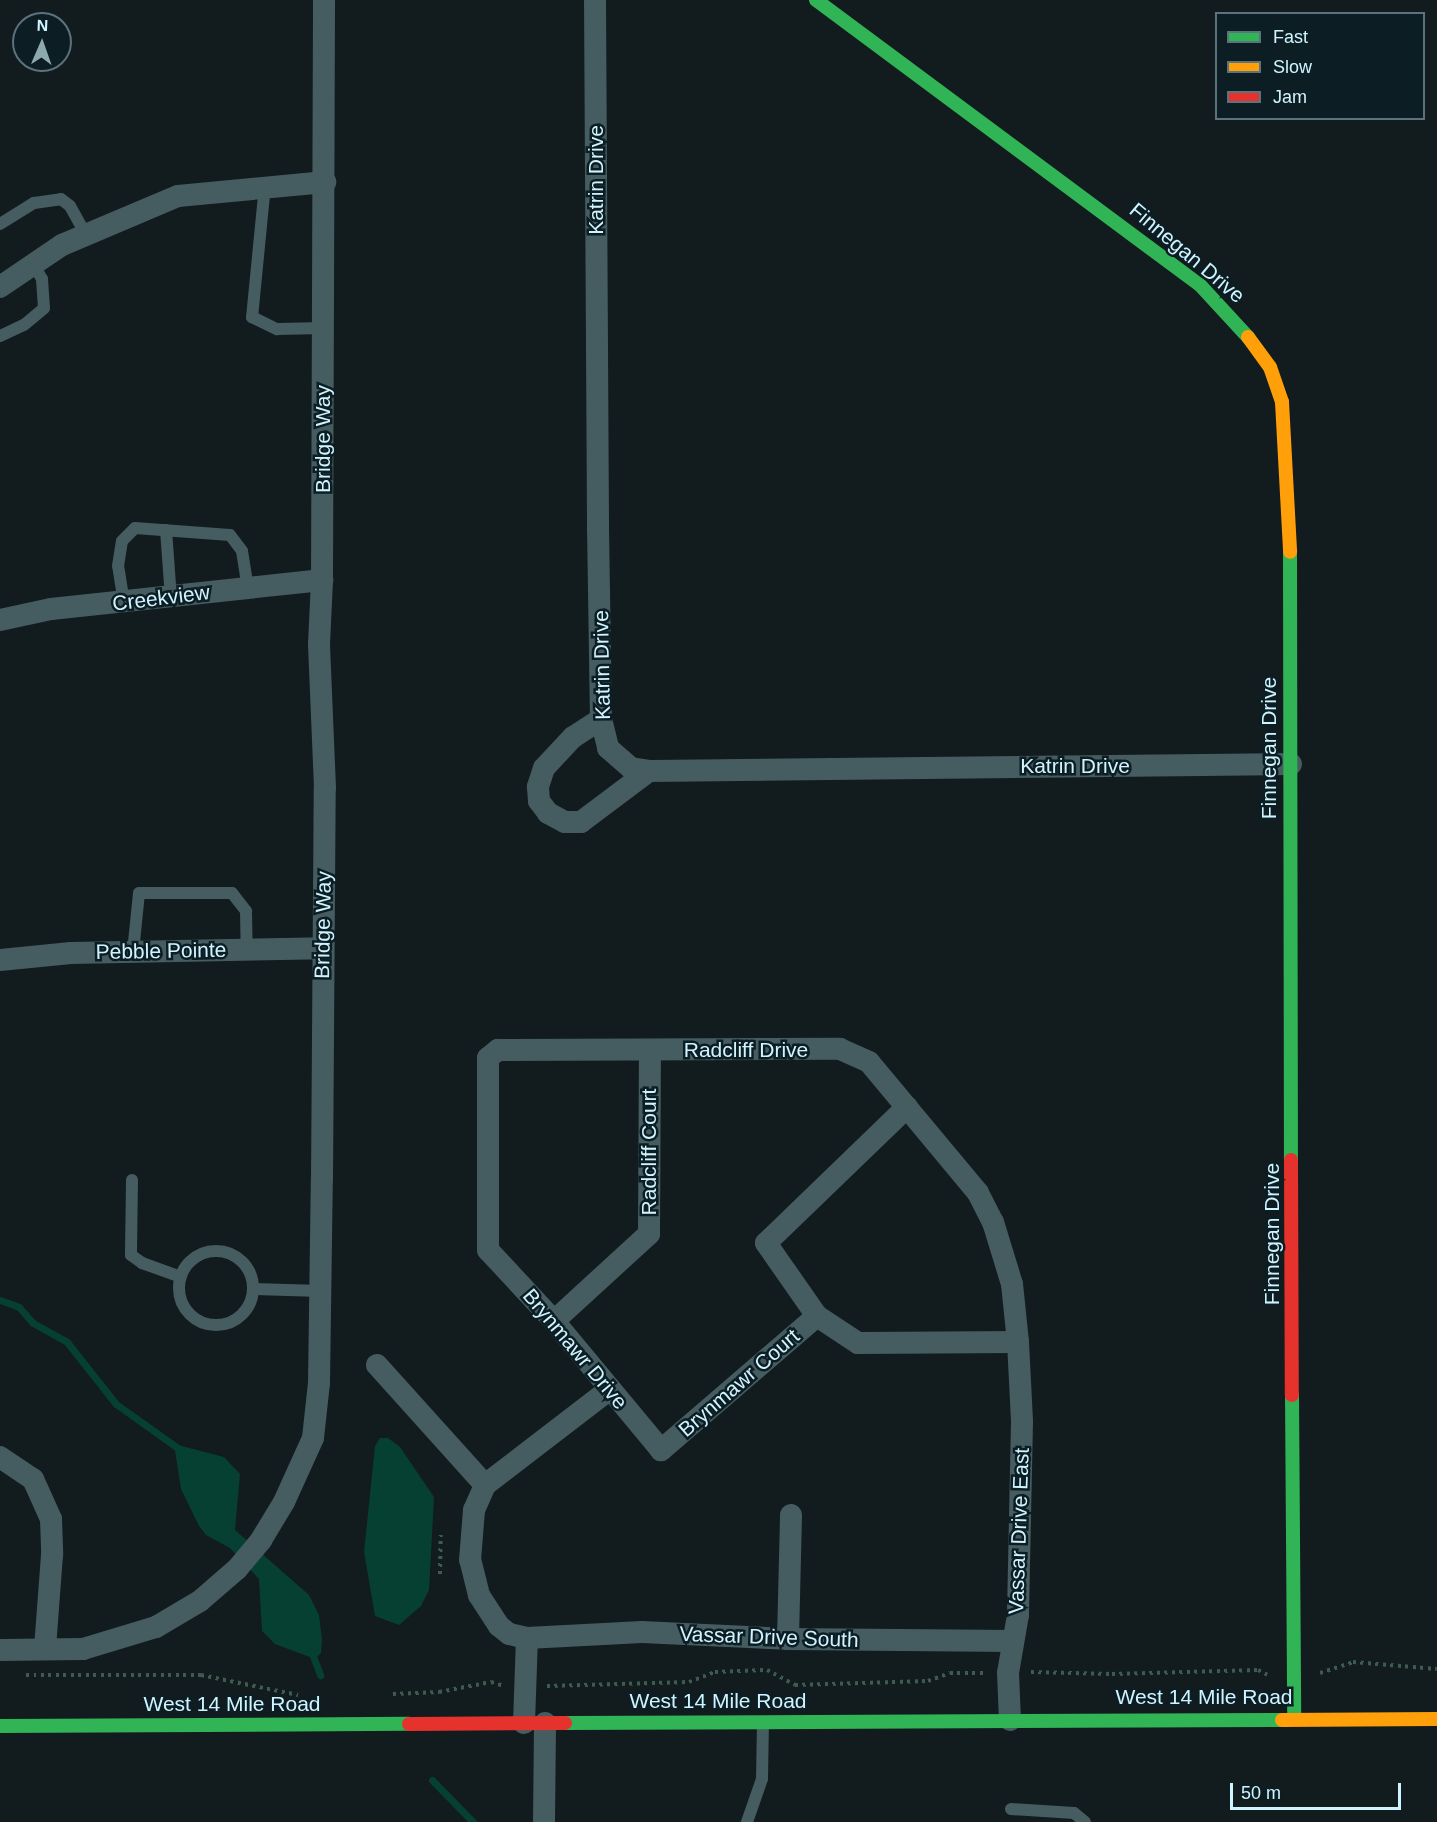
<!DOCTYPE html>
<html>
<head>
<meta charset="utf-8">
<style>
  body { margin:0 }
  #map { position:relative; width:1437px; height:1822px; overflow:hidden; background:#121b1e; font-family:Arial,sans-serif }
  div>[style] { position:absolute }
  .water>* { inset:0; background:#064033 }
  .stream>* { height:7px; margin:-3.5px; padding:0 3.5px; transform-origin:3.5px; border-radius:3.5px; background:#064033 }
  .path>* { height:4px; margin-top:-2px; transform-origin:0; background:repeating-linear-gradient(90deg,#3e5b4f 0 3px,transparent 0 7.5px) }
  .lane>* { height:12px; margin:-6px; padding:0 6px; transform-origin:6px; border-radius:6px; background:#455c60 }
  .lane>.ring { margin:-6px; padding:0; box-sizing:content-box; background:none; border:12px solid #455c60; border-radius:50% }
  .street>* { height:22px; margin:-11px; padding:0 11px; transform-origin:11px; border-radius:11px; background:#455c60 }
  .fast>* { height:14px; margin:-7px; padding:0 7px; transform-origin:7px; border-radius:7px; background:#30b455 }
  .slow>* { height:14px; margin:-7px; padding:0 7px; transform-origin:7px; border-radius:7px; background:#ff9f0a }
  .jam>* { height:14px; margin:-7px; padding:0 7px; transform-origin:7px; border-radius:7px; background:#e5322d }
  span { translate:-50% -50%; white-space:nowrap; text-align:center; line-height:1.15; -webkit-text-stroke:5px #0c1d24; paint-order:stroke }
  .street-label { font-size:21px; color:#d0f4ff }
  .legend { position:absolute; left:1215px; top:12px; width:210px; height:108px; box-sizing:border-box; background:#0c1d24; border:2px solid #5a737c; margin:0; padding:8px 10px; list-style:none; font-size:18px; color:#d0f4ff }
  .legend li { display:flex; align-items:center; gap:12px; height:30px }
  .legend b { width:30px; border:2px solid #5a737c }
  .north { position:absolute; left:12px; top:12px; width:60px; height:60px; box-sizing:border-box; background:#0c1d24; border:2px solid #5a737c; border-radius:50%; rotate:2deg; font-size:16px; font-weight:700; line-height:24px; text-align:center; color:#d0f4ff }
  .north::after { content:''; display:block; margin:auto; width:21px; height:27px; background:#8ea8b0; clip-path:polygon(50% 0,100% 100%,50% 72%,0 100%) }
  .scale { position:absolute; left:1230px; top:1783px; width:171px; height:27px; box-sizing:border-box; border:3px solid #d0f4ff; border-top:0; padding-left:8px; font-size:18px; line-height:21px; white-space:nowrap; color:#d0f4ff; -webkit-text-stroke:4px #0c1d24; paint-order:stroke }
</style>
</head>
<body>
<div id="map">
  <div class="water">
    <div style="clip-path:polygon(380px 1438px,388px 1438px,400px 1447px,434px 1497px,429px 1590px,421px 1606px,399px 1625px,375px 1616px,364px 1552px,375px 1446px)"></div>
    <div style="clip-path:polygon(174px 1444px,224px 1457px,240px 1474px,235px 1530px,309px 1595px,319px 1615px,322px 1640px,321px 1653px,315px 1659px,275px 1644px,262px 1631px,259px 1579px,230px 1548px,206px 1535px,199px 1526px,181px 1489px)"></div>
  </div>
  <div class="stream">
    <div style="left:0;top:1300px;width:20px;rotate:20deg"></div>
    <div style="left:19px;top:1307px;width:21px;rotate:49deg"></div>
    <div style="left:33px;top:1323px;width:39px;rotate:29deg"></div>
    <div style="left:67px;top:1342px;width:79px;rotate:51.7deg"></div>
    <div style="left:116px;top:1404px;width:77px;rotate:35.5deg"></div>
    <div style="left:311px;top:1651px;width:26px;rotate:69deg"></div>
    <div style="left:432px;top:1780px;width:59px;rotate:45.7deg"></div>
  </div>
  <div class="path">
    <div style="left:440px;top:1574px;width:39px;rotate:-89deg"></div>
    <div style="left:1031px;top:1672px;width:81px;rotate:1.4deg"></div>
    <div style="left:1112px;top:1674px;width:146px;rotate:-1.6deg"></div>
    <div style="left:1258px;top:1670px;width:11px;rotate:27deg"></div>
    <div style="left:1320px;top:1673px;width:35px;rotate:-18deg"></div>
    <div style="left:1353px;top:1662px;width:84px;rotate:4.8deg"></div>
    <div style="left:26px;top:1675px;width:175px"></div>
    <div style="left:201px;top:1675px;width:99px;rotate:11.7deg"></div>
    <div style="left:547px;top:1686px;width:142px;rotate:-1.6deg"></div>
    <div style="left:689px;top:1682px;width:28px;rotate:-21deg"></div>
    <div style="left:715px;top:1672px;width:52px;rotate:-2.2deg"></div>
    <div style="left:767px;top:1670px;width:32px;rotate:28deg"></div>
    <div style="left:795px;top:1685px;width:133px;rotate:-1.7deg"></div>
    <div style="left:928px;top:1681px;width:23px;rotate:-20deg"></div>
    <div style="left:950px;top:1673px;width:37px"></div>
    <div style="left:393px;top:1694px;width:46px;rotate:-2.5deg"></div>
    <div style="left:439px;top:1692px;width:53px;rotate:-10.9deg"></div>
    <div style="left:491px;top:1682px;width:14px;rotate:17deg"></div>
  </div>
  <div class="lane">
    <div style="left:265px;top:185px;width:133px;rotate:95.6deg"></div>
    <div style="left:252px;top:317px;width:28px;rotate:26deg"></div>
    <div style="left:277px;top:329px;width:47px;rotate:-1.2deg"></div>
    <div style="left:0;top:224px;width:40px;rotate:-32deg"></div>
    <div style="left:34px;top:203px;width:27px;rotate:-8deg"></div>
    <div style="left:61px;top:199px;width:11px;rotate:38deg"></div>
    <div style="left:70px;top:206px;width:31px;rotate:61deg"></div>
    <div style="left:0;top:336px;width:26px;rotate:-25deg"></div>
    <div style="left:24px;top:325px;width:26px;rotate:-40deg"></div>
    <div style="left:44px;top:308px;width:29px;rotate:-94deg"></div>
    <div style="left:42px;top:279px;width:17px;rotate:-121deg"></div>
    <div style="left:166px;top:530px;width:68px;rotate:85.8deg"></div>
    <div style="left:124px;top:603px;width:37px;rotate:-99deg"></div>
    <div style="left:118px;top:566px;width:25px;rotate:-81deg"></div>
    <div style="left:122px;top:541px;width:18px;rotate:-45deg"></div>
    <div style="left:135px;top:528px;width:95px;rotate:4.2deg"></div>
    <div style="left:230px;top:535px;width:20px;rotate:53deg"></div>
    <div style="left:242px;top:551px;width:37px;rotate:81deg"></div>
    <div style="left:133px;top:952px;width:59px;rotate:-84.2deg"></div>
    <div style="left:139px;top:893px;width:93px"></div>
    <div style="left:232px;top:893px;width:23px;rotate:52deg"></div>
    <div style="left:246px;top:911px;width:39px;rotate:89deg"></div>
    <div style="left:132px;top:1180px;width:75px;rotate:90.8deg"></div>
    <div style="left:131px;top:1255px;width:14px;rotate:36deg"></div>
    <div style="left:142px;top:1263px;width:41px;rotate:19.7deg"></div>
    <div class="ring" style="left:179px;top:1251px;width:62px;height:62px"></div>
    <div style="left:254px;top:1289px;width:67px;rotate:1.7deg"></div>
    <div style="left:1011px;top:1809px;width:63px;rotate:3.6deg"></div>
    <div style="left:1074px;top:1813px;width:14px;rotate:39deg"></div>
    <div style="left:747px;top:1822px;width:46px;rotate:-70.8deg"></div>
    <div style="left:762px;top:1779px;width:56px;rotate:-89deg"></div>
  </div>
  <div class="street">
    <div style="left:595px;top:0;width:528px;rotate:89.67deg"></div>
    <div style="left:598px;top:528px;width:191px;rotate:89.1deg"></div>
    <div style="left:601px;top:719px;width:30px;rotate:76deg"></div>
    <div style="left:608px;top:748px;width:30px;rotate:41deg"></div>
    <div style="left:631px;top:768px;width:18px;rotate:9deg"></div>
    <div style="left:649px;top:771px;width:642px;rotate:-0.62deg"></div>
    <div style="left:0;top:287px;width:75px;rotate:-34.1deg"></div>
    <div style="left:62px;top:245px;width:126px;rotate:-22.9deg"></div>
    <div style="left:178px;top:196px;width:148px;rotate:-5.4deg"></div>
    <div style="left:0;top:620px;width:52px;rotate:-12.2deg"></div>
    <div style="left:51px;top:609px;width:273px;rotate:-6.1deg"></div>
    <div style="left:601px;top:719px;width:33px;rotate:147deg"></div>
    <div style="left:573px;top:737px;width:42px;rotate:133.1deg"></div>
    <div style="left:544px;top:768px;width:20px;rotate:108deg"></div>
    <div style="left:538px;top:787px;width:14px;rotate:86deg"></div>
    <div style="left:539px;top:801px;width:15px;rotate:53deg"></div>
    <div style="left:548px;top:813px;width:19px;rotate:28deg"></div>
    <div style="left:565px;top:822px;width:16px"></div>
    <div style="left:581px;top:822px;width:85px;rotate:-36.9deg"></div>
    <div style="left:0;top:960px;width:71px;rotate:-5.6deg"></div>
    <div style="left:71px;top:953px;width:252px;rotate:-1.1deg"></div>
    <div style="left:907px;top:1107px;width:196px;rotate:136deg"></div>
    <div style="left:766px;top:1243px;width:89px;rotate:55.1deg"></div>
    <div style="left:817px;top:1316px;width:49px;rotate:33.4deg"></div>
    <div style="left:858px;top:1343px;width:160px;rotate:-0.4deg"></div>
    <div style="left:817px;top:1316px;width:206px;rotate:139.3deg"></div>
    <div style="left:661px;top:1450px;width:168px;rotate:-129.7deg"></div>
    <div style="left:554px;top:1321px;width:97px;rotate:-132.9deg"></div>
    <div style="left:488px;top:1250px;width:192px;rotate:-90deg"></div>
    <div style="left:488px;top:1058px;width:13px;rotate:-39deg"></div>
    <div style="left:498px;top:1050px;width:342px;rotate:-0.2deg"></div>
    <div style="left:840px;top:1049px;width:32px;rotate:24deg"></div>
    <div style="left:869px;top:1062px;width:170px;rotate:50.2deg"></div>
    <div style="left:978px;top:1193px;width:33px;rotate:63deg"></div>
    <div style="left:993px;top:1222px;width:65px;rotate:73deg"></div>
    <div style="left:1012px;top:1284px;width:58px;rotate:84.1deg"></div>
    <div style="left:1018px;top:1342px;width:80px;rotate:87.1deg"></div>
    <div style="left:1022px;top:1422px;width:193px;rotate:91.2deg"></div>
    <div style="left:1018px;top:1615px;width:59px;rotate:99.8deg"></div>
    <div style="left:1008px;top:1673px;width:47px;rotate:87.6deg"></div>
    <div style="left:554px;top:1321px;width:129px;rotate:-42.5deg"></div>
    <div style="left:649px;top:1234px;width:184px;rotate:-89.7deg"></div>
    <div style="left:377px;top:1365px;width:161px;rotate:48deg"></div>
    <div style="left:0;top:1457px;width:40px;rotate:34deg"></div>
    <div style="left:33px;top:1479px;width:44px;rotate:65.8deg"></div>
    <div style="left:51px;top:1519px;width:36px;rotate:88deg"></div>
    <div style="left:52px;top:1555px;width:94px;rotate:94.3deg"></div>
    <div style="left:527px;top:1638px;width:115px;rotate:-3deg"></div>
    <div style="left:642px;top:1632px;width:146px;rotate:2.7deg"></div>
    <div style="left:788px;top:1639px;width:224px;rotate:0.5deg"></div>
    <div style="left:788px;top:1639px;width:124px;rotate:-88.6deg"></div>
    <div style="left:0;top:1650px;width:83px;rotate:-0.7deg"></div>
    <div style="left:83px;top:1649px;width:76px;rotate:-16.8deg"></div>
    <div style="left:156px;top:1627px;width:51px;rotate:-30.6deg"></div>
    <div style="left:200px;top:1601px;width:49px;rotate:-40.9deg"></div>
    <div style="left:237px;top:1569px;width:38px;rotate:-50deg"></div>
    <div style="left:261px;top:1540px;width:44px;rotate:-58.8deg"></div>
    <div style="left:284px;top:1502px;width:70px;rotate:-65.6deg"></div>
    <div style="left:313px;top:1438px;width:55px;rotate:-83.8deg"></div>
    <div style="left:319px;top:1383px;width:204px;rotate:-89.2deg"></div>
    <div style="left:322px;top:1179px;width:391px;rotate:-89.6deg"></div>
    <div style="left:325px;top:788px;width:144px;rotate:-92.4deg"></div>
    <div style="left:319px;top:644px;width:64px;rotate:-87.3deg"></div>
    <div style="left:322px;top:580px;width:580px;rotate:-89.8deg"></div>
    <div style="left:524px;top:1723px;width:85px;rotate:-88deg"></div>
    <div style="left:527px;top:1638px;width:18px;rotate:-167deg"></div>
    <div style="left:509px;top:1634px;width:13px;rotate:-141deg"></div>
    <div style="left:499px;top:1626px;width:37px;rotate:-123deg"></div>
    <div style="left:479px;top:1595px;width:36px;rotate:-104deg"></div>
    <div style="left:470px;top:1560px;width:50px;rotate:-85.4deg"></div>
    <div style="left:474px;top:1510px;width:27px;rotate:-66deg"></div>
    <div style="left:485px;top:1485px;width:156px;rotate:-37.5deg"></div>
    <div style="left:544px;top:1822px;width:99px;rotate:-89.4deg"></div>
  </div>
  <div class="fast">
    <div style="left:816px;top:0;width:478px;rotate:36.6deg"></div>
    <div style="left:1200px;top:285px;width:71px;rotate:47.3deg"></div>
    <div style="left:1290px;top:552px;width:608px;rotate:89.91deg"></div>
    <div style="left:1292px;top:1395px;width:323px;rotate:89.6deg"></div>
    <div style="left:565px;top:1723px;width:717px;rotate:-0.24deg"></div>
    <div style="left:0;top:1726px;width:409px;rotate:-0.3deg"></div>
  </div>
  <div class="slow">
    <div style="left:1248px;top:337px;width:37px;rotate:54deg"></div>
    <div style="left:1270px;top:367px;width:37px;rotate:71deg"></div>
    <div style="left:1282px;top:402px;width:150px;rotate:86.9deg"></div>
    <div style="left:1282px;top:1720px;width:155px;rotate:-0.4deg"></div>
  </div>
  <div class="jam">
    <div style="left:1291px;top:1160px;width:235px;rotate:89.8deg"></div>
    <div style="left:409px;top:1724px;width:156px;rotate:-0.4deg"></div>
  </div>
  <div class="street-label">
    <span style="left:596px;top:180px;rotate:-90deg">Katrin Drive</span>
    <span style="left:1187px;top:253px;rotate:40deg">Finnegan Drive</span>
    <span style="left:323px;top:439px;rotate:-90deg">Bridge Way</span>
    <span style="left:161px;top:598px;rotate:-7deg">Creekview</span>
    <span style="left:602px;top:665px;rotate:-91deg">Katrin Drive</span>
    <span style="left:1269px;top:748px;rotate:-90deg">Finnegan Drive</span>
    <span style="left:1075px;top:766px">Katrin Drive</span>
    <span style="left:323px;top:925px;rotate:-89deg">Bridge Way</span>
    <span style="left:161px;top:951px;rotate:-1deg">Pebble Pointe</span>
    <span style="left:746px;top:1050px">Radcliff Drive</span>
    <span style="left:649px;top:1152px;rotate:-90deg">Radcliff Court</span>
    <span style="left:1272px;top:1234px;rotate:-90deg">Finnegan Drive</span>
    <span style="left:575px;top:1349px;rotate:50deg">Brynmawr Drive</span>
    <span style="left:739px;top:1383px;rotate:-41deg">Brynmawr Court</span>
    <span style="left:1019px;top:1531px;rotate:-88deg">Vassar Drive East</span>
    <span style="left:769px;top:1637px;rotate:2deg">Vassar Drive South</span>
    <span style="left:1204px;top:1697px">West 14 Mile Road</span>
    <span style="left:718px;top:1701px">West 14 Mile Road</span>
    <span style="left:232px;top:1704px">West 14 Mile Road</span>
  </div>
  <ul class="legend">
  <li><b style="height:8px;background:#30b455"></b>Fast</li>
  <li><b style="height:8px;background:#ff9f0a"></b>Slow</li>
  <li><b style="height:8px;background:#e5322d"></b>Jam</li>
  </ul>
  <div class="north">N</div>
  <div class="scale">50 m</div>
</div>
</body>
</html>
